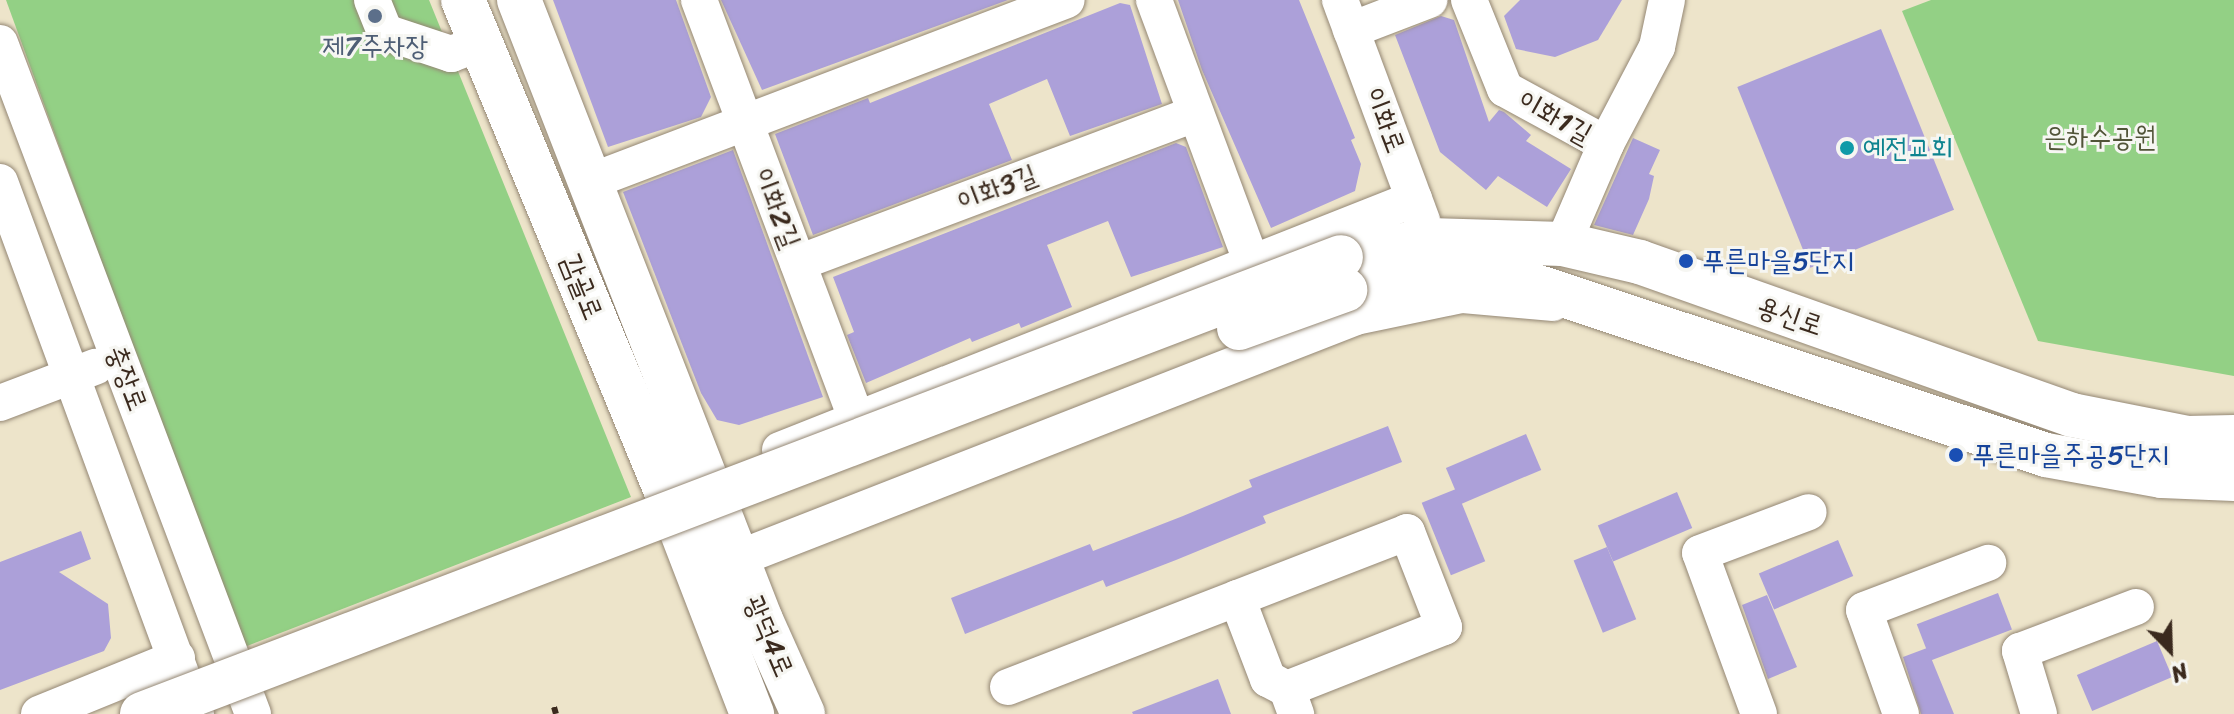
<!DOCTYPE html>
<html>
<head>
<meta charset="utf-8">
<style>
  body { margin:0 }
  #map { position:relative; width:2234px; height:714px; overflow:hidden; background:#ede4ca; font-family:Sriracha,"Poor Story",sans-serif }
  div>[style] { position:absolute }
  .green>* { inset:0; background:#93d085 }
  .building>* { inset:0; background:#aca0d9; transform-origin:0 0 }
  .roads { filter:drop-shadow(0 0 2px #948774) drop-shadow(0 0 2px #948774) }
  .minor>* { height:36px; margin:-18px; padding:0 18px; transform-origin:18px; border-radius:18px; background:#fff }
  .major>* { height:44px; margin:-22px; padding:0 22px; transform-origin:22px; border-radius:22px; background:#fff }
  .rail>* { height:6px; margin-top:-3px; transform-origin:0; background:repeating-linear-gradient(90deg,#3b2a1e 0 12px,transparent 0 18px) }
  .bridges { filter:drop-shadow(0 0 2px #948774) drop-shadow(0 0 2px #948774) }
  .major-bridge>* { height:44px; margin:-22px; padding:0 22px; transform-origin:22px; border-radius:22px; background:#fff }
  .dots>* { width:22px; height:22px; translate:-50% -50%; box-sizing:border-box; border:4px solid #f6f6f2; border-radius:50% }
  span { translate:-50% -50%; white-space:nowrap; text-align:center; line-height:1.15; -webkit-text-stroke:6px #f6f6f2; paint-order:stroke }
  .service-label { font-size:28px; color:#4e5e75 }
  .street-label { font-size:28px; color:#3b2a1e }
  .park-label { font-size:28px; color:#515438 }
  .culture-label { font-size:28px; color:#0d838f }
  .left { translate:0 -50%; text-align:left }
  .transit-label { font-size:28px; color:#164399 }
  .north { position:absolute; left:2130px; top:610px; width:80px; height:80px; -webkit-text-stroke:6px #f6f6f2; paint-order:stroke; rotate:157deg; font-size:22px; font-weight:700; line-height:32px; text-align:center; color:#3b2a1e }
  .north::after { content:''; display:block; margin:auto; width:28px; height:36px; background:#3b2a1e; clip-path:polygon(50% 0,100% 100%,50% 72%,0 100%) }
</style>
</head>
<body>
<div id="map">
  <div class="green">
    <div style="clip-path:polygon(6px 0,429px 0,631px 497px,242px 648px)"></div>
    <div style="clip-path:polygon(1931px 0,2234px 0,2234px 376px,2038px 341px,1902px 11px)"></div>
  </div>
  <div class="building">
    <div style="clip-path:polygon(553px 0,676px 0,711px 97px,701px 117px,608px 147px)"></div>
    <div style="clip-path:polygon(721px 0,1008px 0,762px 90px)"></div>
    <div style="clip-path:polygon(1178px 0,1299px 0,1355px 138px,1351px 140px,1361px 164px,1355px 191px,1271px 228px,1202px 70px)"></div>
    <div style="clip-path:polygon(1520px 0,1622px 0,1598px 40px,1555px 57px,1516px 49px,1504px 16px)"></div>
    <div style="clip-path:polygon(1120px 3px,1130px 5px,1162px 104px,1070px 136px,1047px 79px,989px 104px,1012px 160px,813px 235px,775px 134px,868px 98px,870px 103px)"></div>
    <div style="clip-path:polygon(1441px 16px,1454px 20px,1489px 122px,1499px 110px,1504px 112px,1531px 135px,1526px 141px,1571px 169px,1547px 207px,1498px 176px,1486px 190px,1440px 152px,1395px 35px)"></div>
    <div style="left:1881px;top:29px;width:195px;height:155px;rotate:68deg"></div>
    <div style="clip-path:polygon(1633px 138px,1660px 150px,1649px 174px,1654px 176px,1649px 199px,1633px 235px,1594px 225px)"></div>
    <div style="clip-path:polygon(1176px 143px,1186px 147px,1223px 247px,1131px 277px,1108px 221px,1047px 245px,1072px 307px,1021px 328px,1019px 323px,972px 342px,970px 338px,866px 383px,847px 335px,854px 332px,833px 277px)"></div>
    <div style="clip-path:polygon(733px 150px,823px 397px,739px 425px,717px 420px,701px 393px,623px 192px)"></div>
    <div style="clip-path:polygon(1388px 426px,1402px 462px,1263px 516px,1266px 523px,1176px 560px,1106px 587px,1103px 580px,965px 634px,951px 598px,1090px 544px,1093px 551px,1183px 516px,1252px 487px,1249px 480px)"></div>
    <div style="left:1526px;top:434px;width:39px;height:87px;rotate:67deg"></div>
    <div style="left:1456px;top:489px;width:78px;height:37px;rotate:68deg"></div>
    <div style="left:1677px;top:492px;width:39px;height:86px;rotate:67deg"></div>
    <div style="clip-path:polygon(81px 531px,91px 559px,59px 572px,108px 604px,111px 638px,104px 651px,0 690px,0 562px)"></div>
    <div style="left:1838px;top:540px;width:39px;height:86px;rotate:67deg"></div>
    <div style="left:1607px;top:547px;width:78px;height:36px;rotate:68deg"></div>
    <div style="left:1998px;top:593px;width:39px;height:87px;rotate:69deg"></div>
    <div style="clip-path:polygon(1767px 595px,1797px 667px,1768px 679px,1742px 605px)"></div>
    <div style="left:2157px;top:641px;width:39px;height:87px;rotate:67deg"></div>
    <div style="clip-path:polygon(1927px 648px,1954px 714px,1921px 714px,1903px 657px)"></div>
    <div style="clip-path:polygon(1218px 679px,1231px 714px,1133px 714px,1132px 712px)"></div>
  </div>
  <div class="roads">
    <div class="minor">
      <div style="left:372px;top:0;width:35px;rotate:68deg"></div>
      <div style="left:385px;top:32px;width:70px;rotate:18.4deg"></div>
      <div style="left:451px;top:54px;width:32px;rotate:-20deg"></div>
      <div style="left:699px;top:0;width:446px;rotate:69.4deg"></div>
      <div style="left:1154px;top:0;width:282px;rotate:69.6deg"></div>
      <div style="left:1340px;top:0;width:235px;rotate:69.6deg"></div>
      <div style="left:1469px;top:0;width:96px;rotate:68deg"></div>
      <div style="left:1505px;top:89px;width:115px;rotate:28.6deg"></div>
      <div style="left:1351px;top:30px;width:84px;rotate:-21deg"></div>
      <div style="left:0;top:43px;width:717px;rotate:69.34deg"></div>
      <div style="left:0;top:182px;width:567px;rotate:69.78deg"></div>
      <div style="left:589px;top:182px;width:511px;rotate:-20.84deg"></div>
      <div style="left:1563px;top:244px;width:109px;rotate:-66.7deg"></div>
      <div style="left:1606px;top:144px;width:110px;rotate:-62.3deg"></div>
      <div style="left:1657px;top:47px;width:48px;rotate:-78deg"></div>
      <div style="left:798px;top:263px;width:424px;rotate:-20.6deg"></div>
      <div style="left:0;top:403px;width:102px;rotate:-20.8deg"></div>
      <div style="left:780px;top:450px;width:682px;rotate:-21.6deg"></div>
      <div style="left:711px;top:569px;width:692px;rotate:-21.34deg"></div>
      <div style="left:1356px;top:317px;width:107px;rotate:-11.8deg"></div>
      <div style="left:1461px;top:295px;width:92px;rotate:5deg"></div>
      <div style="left:1237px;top:598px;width:87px;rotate:69.1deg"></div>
      <div style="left:1268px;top:679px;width:21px;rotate:28deg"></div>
      <div style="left:1287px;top:689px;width:27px;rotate:70deg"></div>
      <div style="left:1008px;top:687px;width:428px;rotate:-21.2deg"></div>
      <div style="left:1407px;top:532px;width:102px;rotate:68.7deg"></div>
      <div style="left:1444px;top:627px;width:169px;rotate:158.5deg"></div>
      <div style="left:39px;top:714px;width:149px;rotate:-22.1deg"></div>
      <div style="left:1759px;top:714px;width:171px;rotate:-110.1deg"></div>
      <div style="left:1700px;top:553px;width:116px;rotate:-20.6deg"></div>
      <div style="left:1901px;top:714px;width:110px;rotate:-109.6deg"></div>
      <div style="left:1864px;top:610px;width:133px;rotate:-20.8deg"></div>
      <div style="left:2039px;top:714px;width:66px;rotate:-106.8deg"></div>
      <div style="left:2020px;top:651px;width:124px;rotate:-20.8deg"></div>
    </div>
    <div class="major">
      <div style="left:463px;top:0;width:537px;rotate:67.54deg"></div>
      <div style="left:668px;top:496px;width:234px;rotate:68.9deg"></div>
      <div style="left:519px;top:0;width:666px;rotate:68.68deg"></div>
      <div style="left:761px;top:620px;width:103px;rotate:65.9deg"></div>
      <div style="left:1341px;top:257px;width:90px;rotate:-10.9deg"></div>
      <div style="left:1429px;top:240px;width:134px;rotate:1.7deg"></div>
      <div style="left:1563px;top:244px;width:79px;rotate:13.2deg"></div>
      <div style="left:1640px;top:262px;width:458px;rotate:19.5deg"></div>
      <div style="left:2072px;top:415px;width:117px;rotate:11.3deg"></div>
      <div style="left:2187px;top:438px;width:47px;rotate:-1.2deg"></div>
      <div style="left:1345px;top:290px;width:141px;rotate:-8.6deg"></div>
      <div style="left:1484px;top:269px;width:592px;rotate:18.31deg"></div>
      <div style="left:2046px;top:455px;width:118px;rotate:10.3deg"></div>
      <div style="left:2162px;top:476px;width:72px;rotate:2.4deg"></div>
    </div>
  </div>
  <div class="rail">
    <div style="left:554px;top:707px;width:7px;rotate:74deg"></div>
  </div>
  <div class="bridges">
    <div class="major-bridge">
      <div style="left:1239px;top:328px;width:113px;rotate:-19.7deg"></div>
      <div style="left:142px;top:714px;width:1283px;rotate:-20.86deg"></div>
    </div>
  </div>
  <div class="dots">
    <div style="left:375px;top:16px;background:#5c6f8a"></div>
    <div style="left:1847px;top:148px;background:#0f9aa8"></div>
    <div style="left:1686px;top:261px;background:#1a4fb4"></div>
    <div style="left:1956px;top:455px;background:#1a4fb4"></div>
  </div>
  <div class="service-label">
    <span style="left:375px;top:46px">제7주차장</span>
  </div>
  <div class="street-label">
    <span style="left:1555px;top:117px;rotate:29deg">이화1길</span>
    <span style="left:1385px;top:120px;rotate:69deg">이화로</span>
    <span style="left:997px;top:188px;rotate:-21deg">이화3길</span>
    <span style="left:777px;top:208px;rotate:69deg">이화2길</span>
    <span style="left:582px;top:287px;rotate:68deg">감골로</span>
    <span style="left:1790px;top:316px;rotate:19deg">용신로</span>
    <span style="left:127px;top:378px;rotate:69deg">충장로</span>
    <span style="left:769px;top:636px;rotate:67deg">광덕4로</span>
  </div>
  <div class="park-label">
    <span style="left:2100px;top:137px">은하수공원</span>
  </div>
  <div class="culture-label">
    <span class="left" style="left:1863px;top:148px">예전교회</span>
  </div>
  <div class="transit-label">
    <span class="left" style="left:1702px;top:261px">푸른마을5단지</span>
    <span class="left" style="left:1972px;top:455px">푸른마을주공5단지</span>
  </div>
  <div class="north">N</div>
</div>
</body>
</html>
